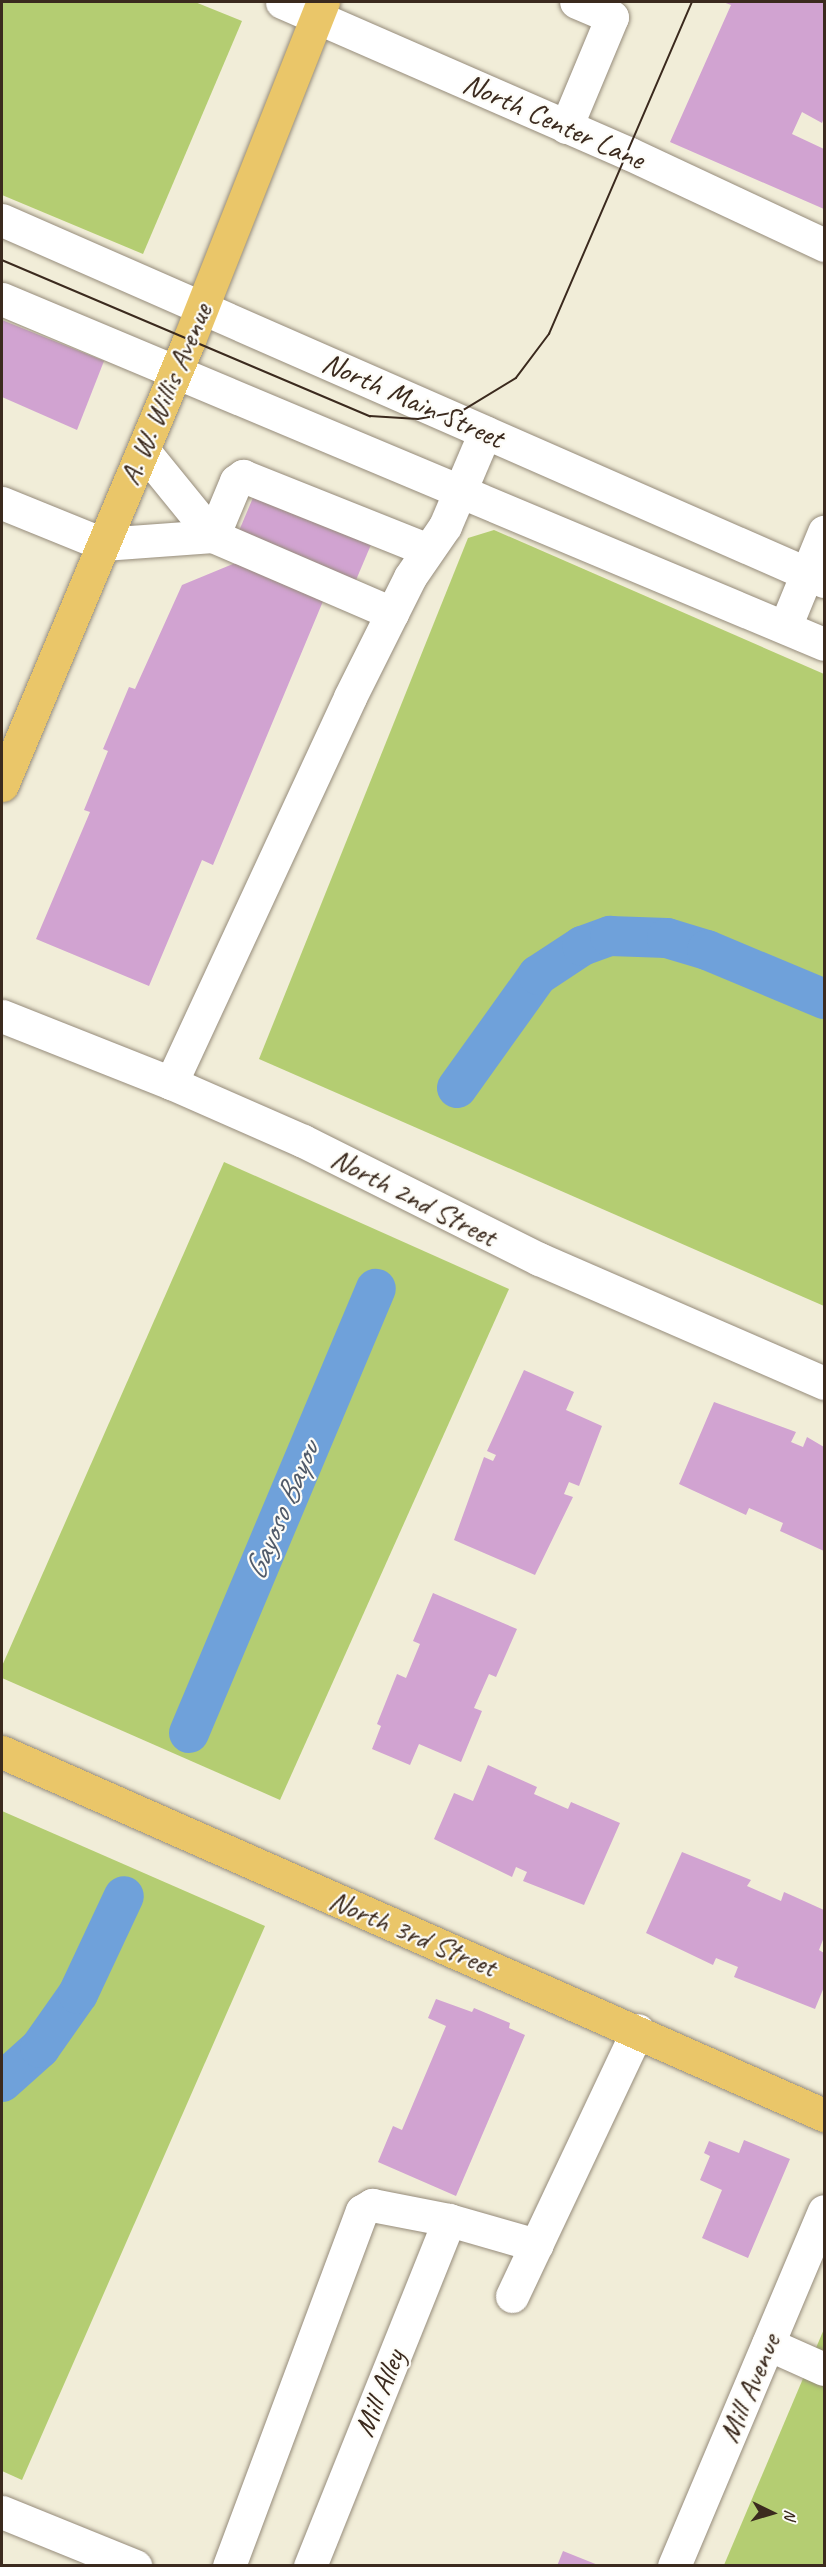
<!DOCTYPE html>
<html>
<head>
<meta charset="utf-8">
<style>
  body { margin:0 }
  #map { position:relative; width:826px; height:2567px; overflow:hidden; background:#f1edd8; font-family:Caveat,sans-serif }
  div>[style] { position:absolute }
  .green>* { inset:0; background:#b4cd72 }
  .canal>* { height:40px; margin:-20px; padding:0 20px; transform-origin:20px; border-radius:20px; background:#6fa1da }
  .building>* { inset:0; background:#d1a3d1; transform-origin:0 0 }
  .roads { filter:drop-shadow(0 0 2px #968c7b) drop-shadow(0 0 2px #968c7b) }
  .minor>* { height:33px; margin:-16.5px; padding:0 16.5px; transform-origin:16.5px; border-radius:16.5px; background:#fff }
  .major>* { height:33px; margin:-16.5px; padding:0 16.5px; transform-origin:16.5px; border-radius:16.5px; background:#eac669 }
  .tram>* { height:1.5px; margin:-0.75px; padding:0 0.75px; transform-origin:0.75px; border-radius:0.75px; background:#3b2a1e }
  span { translate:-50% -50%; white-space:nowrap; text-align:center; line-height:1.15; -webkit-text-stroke:4.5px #fdfcf7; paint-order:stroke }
  .street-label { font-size:30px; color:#3b2a1e }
  .water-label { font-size:32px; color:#505a69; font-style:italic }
  .frame { position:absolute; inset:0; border:3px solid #3b2a1e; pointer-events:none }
  .north { position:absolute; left:742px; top:2483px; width:60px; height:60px; -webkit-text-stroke:4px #fdfcf7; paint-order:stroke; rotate:95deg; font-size:16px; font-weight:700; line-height:24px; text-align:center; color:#3b2a1e }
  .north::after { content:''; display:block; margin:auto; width:21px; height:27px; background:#3b2a1e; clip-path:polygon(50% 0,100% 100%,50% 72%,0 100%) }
</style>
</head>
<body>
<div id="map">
  <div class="green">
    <div style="clip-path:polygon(2px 2px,195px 2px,242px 21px,143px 254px,2px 195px)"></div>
    <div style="clip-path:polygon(494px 530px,824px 674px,824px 1306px,259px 1059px,468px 538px)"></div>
    <div style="clip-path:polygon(224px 1162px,509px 1289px,280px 1800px,2px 1678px,2px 1666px)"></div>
    <div style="clip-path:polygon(2px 1811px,265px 1926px,22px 2480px,2px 2471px)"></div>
    <div style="clip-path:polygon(824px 2329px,824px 2565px,724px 2565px)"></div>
  </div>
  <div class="canal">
    <div style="left:457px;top:1088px;width:139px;rotate:-54.4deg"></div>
    <div style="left:538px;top:975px;width:53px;rotate:-33.4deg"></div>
    <div style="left:582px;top:946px;width:30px;rotate:-20deg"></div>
    <div style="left:610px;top:936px;width:57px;rotate:2deg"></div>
    <div style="left:667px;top:938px;width:42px;rotate:16.7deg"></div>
    <div style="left:707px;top:950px;width:127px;rotate:22.7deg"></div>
    <div style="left:189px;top:1733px;width:482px;rotate:-67.2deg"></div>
    <div style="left:2px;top:2082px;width:51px;rotate:-41.8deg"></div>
    <div style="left:40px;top:2048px;width:66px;rotate:-54.9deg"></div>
    <div style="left:78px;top:1994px;width:108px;rotate:-64.9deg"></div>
  </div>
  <div class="building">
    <div style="clip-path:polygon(723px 2px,824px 2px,824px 118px,822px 123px,802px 112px,792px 134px,824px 149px,824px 209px,670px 142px,731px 5px)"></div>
    <div style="clip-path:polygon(2px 320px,104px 361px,77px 430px,2px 397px)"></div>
    <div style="left:255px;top:493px;width:127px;height:42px;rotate:23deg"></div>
    <div style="clip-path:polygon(245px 559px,326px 594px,213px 865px,202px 860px,149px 986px,36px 939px,90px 812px,84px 810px,108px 751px,103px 749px,129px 687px,135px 689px,182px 585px)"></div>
    <div style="clip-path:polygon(524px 1370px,574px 1392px,566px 1410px,602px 1426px,579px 1486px,569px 1482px,564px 1494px,573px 1497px,535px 1575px,454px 1540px,484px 1457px,493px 1461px,496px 1455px,487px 1451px)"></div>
    <div style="clip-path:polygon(714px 1402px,796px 1432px,791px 1442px,803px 1447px,807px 1437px,824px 1447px,824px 1551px,780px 1531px,783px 1523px,749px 1508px,746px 1515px,679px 1484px)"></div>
    <div style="clip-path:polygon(433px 1593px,517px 1629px,496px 1677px,489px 1674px,474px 1708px,482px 1711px,461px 1762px,419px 1744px,410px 1765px,372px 1749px,381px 1726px,377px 1724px,397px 1674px,406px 1678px,420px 1644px,413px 1641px)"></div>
    <div style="clip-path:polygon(488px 1765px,537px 1787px,534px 1794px,568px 1809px,571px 1802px,620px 1823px,584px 1905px,523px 1881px,527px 1872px,516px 1867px,512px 1877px,434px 1839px,454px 1793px,473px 1801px)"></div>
    <div style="clip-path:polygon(682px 1852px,751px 1880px,747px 1886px,781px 1901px,784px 1892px,824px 1910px,824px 1937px,819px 1950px,824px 1953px,824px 1987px,815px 2009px,734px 1977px,738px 1967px,716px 1958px,713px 1965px,646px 1933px)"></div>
    <div style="clip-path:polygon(436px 1999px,472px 2012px,474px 2008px,510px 2023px,509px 2028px,525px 2035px,456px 2196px,378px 2162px,393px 2126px,402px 2130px,446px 2026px,428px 2018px)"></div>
    <div style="clip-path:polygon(744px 2140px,790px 2159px,748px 2258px,702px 2238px,722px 2190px,700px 2180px,710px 2156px,704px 2153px,709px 2141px,739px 2153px)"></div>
    <div style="clip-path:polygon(563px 2551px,598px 2565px,598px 2566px,557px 2566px)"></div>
  </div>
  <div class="roads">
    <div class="minor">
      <div style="left:282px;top:2px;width:378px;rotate:23.6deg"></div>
      <div style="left:628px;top:153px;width:217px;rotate:25.1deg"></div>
      <div style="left:566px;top:127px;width:119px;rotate:-67.3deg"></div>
      <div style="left:612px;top:17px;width:39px;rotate:-157deg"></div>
      <div style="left:2px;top:220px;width:898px;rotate:23.71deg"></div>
      <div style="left:2px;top:299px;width:891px;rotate:22.77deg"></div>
      <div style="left:143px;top:450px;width:111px;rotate:50.9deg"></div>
      <div style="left:213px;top:536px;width:195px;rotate:23.3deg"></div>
      <div style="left:2px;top:503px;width:109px;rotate:22.1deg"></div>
      <div style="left:103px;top:544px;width:110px;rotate:-4.2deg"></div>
      <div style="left:213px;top:536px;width:60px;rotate:-67.3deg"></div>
      <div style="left:236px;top:481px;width:9px;rotate:-36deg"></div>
      <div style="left:243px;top:476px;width:199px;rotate:21.8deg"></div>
      <div style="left:785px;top:627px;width:103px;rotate:-67.7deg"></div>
      <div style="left:2px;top:1016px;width:182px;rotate:21.6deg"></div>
      <div style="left:171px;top:1083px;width:144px;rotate:23.7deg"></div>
      <div style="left:303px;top:1141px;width:264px;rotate:26.6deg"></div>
      <div style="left:539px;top:1259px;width:311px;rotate:23.5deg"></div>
      <div style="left:171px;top:1083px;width:425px;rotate:-65.1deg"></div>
      <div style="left:350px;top:697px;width:134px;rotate:-63.4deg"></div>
      <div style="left:410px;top:577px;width:62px;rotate:-55.5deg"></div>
      <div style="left:445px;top:526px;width:102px;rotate:-66.9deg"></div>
      <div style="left:512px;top:2296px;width:294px;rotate:-64.7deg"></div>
      <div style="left:768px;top:2344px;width:61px;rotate:24.1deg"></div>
      <div style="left:2px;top:2512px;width:144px;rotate:22.1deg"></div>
      <div style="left:229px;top:2566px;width:379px;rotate:-69.5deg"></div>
      <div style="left:362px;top:2211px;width:12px;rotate:-31deg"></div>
      <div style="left:372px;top:2205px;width:78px;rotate:11deg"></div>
      <div style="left:449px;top:2220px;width:91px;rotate:16deg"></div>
      <div style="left:310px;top:2566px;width:373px;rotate:-68.1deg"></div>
      <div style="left:674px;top:2566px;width:385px;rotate:-67.1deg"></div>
    </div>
    <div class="major">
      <div style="left:2px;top:785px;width:483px;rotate:-67.2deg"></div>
      <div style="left:189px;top:340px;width:364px;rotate:-68.4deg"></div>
      <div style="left:2px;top:1752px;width:899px;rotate:23.83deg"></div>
    </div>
  </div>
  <div class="tram">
    <div style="left:2px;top:260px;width:400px;rotate:23deg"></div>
    <div style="left:370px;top:416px;width:48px;rotate:3.6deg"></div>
    <div style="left:418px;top:419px;width:45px;rotate:-10.3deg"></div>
    <div style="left:462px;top:411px;width:63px;rotate:-31.4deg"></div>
    <div style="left:516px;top:378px;width:55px;rotate:-53.1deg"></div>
    <div style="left:549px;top:334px;width:361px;rotate:-66.7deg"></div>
  </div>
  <div class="street-label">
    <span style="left:554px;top:121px;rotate:24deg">North Center Lane</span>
    <span style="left:165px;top:394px;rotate:-67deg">A. W. Willis Avenue</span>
    <span style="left:413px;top:400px;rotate:24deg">North Main Street</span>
    <span style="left:414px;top:1197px;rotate:27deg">North 2nd Street</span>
    <span style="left:413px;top:1933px;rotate:23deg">North 3rd Street</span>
    <span style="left:749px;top:2388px;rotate:-67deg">Mill Avenue</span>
    <span style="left:379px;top:2393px;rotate:-68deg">Mill Alley</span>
  </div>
  <div class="water-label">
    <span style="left:282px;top:1511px;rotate:-67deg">Gayoso Bayou</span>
  </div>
  <div class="frame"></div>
  <div class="north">N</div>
</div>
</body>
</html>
